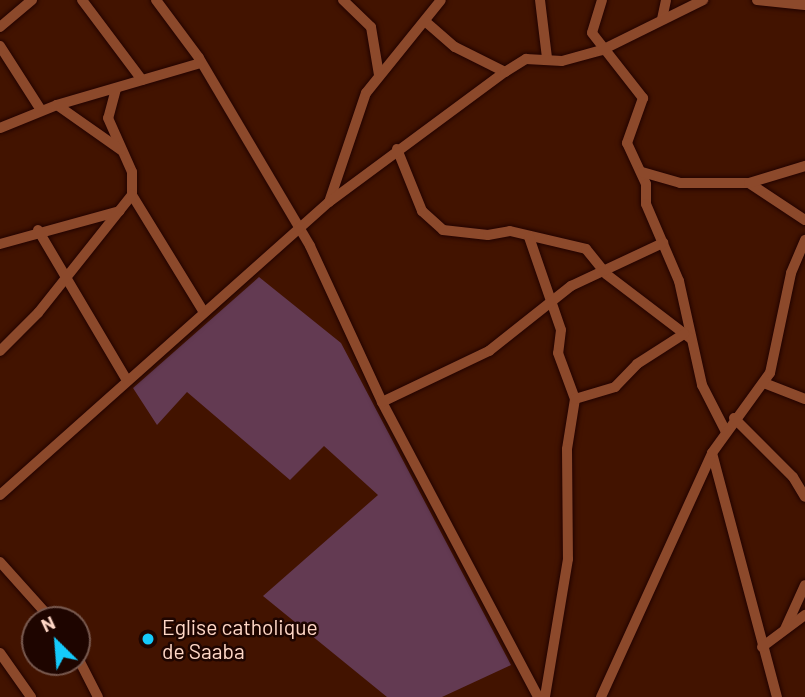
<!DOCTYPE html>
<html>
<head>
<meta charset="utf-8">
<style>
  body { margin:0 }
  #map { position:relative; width:805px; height:697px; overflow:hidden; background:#421300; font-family:Barlow,sans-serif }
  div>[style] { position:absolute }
  .green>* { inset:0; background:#633a52 }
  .roads { filter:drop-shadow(0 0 2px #210300) drop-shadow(0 0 2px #210300) }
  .street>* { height:10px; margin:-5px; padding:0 5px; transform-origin:5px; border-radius:5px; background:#8c492b }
  .dots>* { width:19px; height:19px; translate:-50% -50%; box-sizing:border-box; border:4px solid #1e0500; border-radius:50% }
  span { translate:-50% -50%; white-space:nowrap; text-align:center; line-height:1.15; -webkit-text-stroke:5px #1e0500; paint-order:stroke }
  .poi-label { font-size:21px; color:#ffd7c6 }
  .left { translate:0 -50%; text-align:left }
  .north { position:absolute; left:21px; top:606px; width:70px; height:70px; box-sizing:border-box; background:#1e0500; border:2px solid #78594f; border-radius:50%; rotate:335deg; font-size:19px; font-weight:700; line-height:28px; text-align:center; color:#ffd7c6 }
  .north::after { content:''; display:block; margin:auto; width:24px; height:32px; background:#15cafb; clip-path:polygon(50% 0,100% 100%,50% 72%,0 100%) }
</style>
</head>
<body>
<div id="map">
  <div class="green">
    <div style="clip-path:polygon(259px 277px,341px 343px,511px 665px,442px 697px,387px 697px,263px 596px,378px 495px,324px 446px,290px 480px,187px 392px,157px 425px,133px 388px)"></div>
  </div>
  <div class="roads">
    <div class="street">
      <div style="left:82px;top:0;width:100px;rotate:53.1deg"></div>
      <div style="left:156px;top:0;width:72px;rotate:53.4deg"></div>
      <div style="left:199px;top:58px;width:218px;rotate:59.4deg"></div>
      <div style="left:310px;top:246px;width:172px;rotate:65.2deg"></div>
      <div style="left:382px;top:402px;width:334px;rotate:62.1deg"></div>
      <div style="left:343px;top:0;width:39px;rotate:44deg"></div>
      <div style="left:371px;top:27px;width:49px;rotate:80.5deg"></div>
      <div style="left:540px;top:0;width:58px;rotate:83.1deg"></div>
      <div style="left:602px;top:0;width:34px;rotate:107deg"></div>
      <div style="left:592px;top:33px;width:83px;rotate:51.9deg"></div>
      <div style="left:643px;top:98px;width:48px;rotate:109.6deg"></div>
      <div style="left:627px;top:143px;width:45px;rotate:65.1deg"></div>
      <div style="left:646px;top:184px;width:20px;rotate:90deg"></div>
      <div style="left:646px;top:204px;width:84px;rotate:66.8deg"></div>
      <div style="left:679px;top:281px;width:107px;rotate:77.5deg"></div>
      <div style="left:702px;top:385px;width:51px;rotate:62.9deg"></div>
      <div style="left:757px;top:0;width:48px;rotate:5.9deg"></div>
      <div style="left:662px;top:19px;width:19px;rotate:-78deg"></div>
      <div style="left:426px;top:22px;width:38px;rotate:41deg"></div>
      <div style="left:455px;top:47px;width:56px;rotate:26.6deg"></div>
      <div style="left:0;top:27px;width:42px;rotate:-40.2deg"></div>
      <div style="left:0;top:46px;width:76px;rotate:57.4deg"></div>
      <div style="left:116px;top:89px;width:30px;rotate:105deg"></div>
      <div style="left:108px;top:118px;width:59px;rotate:66deg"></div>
      <div style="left:132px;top:172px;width:23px;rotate:90deg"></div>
      <div style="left:132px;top:195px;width:136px;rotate:58.5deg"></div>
      <div style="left:57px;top:105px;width:78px;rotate:35.1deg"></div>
      <div style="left:0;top:128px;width:61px;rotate:-22deg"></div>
      <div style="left:57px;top:105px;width:150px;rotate:-16.3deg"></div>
      <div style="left:397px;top:149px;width:67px;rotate:68deg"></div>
      <div style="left:422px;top:211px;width:28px;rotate:42deg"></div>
      <div style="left:443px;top:230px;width:45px;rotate:6.3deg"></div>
      <div style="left:488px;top:235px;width:22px;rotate:-10deg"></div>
      <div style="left:510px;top:231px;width:78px;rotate:13.3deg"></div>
      <div style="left:586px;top:249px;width:32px;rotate:51deg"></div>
      <div style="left:606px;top:274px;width:106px;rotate:37.3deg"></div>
      <div style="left:642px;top:172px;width:40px;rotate:16deg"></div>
      <div style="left:680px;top:183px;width:69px"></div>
      <div style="left:749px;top:183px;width:67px;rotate:33.5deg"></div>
      <div style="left:749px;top:183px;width:59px;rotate:-16.9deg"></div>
      <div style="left:329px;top:202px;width:115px;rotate:-71.3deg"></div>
      <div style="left:366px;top:93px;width:119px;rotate:-51.1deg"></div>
      <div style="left:38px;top:230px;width:173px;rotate:59.4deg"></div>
      <div style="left:529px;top:237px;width:98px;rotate:71deg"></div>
      <div style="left:561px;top:330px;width:23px;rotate:97deg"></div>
      <div style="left:558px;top:353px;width:49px;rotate:69.7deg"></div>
      <div style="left:575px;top:399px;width:51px;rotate:99.1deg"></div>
      <div style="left:567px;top:449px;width:110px;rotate:89.5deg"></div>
      <div style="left:568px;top:559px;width:140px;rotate:99.5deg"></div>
      <div style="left:0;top:244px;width:124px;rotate:-15.4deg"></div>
      <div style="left:0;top:351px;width:54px;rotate:-45deg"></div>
      <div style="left:38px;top:313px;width:151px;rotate:-51.5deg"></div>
      <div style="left:764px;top:383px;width:44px;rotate:21.3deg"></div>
      <div style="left:575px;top:399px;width:42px;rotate:-16.7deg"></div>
      <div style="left:615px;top:387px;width:32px;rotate:-46deg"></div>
      <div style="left:637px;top:364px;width:56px;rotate:-32.6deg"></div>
      <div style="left:382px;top:402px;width:119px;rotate:-25.5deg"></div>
      <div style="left:489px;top:351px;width:105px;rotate:-38.4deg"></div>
      <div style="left:571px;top:286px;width:102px;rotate:-25.1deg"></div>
      <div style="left:734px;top:418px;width:83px;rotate:45deg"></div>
      <div style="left:793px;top:477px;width:23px;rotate:59deg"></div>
      <div style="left:712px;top:453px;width:253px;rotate:75.1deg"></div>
      <div style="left:0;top:495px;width:441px;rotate:-41.7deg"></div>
      <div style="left:329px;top:202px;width:219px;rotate:-36.5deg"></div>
      <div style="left:505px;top:72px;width:25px;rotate:-32deg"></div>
      <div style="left:526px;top:59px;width:36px;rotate:3deg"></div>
      <div style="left:562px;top:61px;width:41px;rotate:-15.4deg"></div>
      <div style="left:602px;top:50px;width:113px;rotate:-26.3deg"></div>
      <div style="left:0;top:562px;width:78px;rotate:48.1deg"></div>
      <div style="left:785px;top:629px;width:48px;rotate:-65.6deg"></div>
      <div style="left:762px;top:647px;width:54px;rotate:-36.7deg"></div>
      <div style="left:0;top:653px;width:54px;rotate:54.8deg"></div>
      <div style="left:77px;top:656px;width:46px;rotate:62.9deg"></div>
      <div style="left:601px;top:697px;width:268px;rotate:-65.5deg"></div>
      <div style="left:712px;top:453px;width:99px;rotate:-54.1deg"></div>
      <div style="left:770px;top:373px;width:102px;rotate:-78.1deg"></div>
      <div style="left:791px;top:273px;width:36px;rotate:-67deg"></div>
    </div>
  </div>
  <div class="dots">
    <div style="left:148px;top:639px;background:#15cafb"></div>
  </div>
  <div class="poi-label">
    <span class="left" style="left:162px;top:639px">Eglise catholique<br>de Saaba</span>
  </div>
  <div class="north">N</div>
</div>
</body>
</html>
